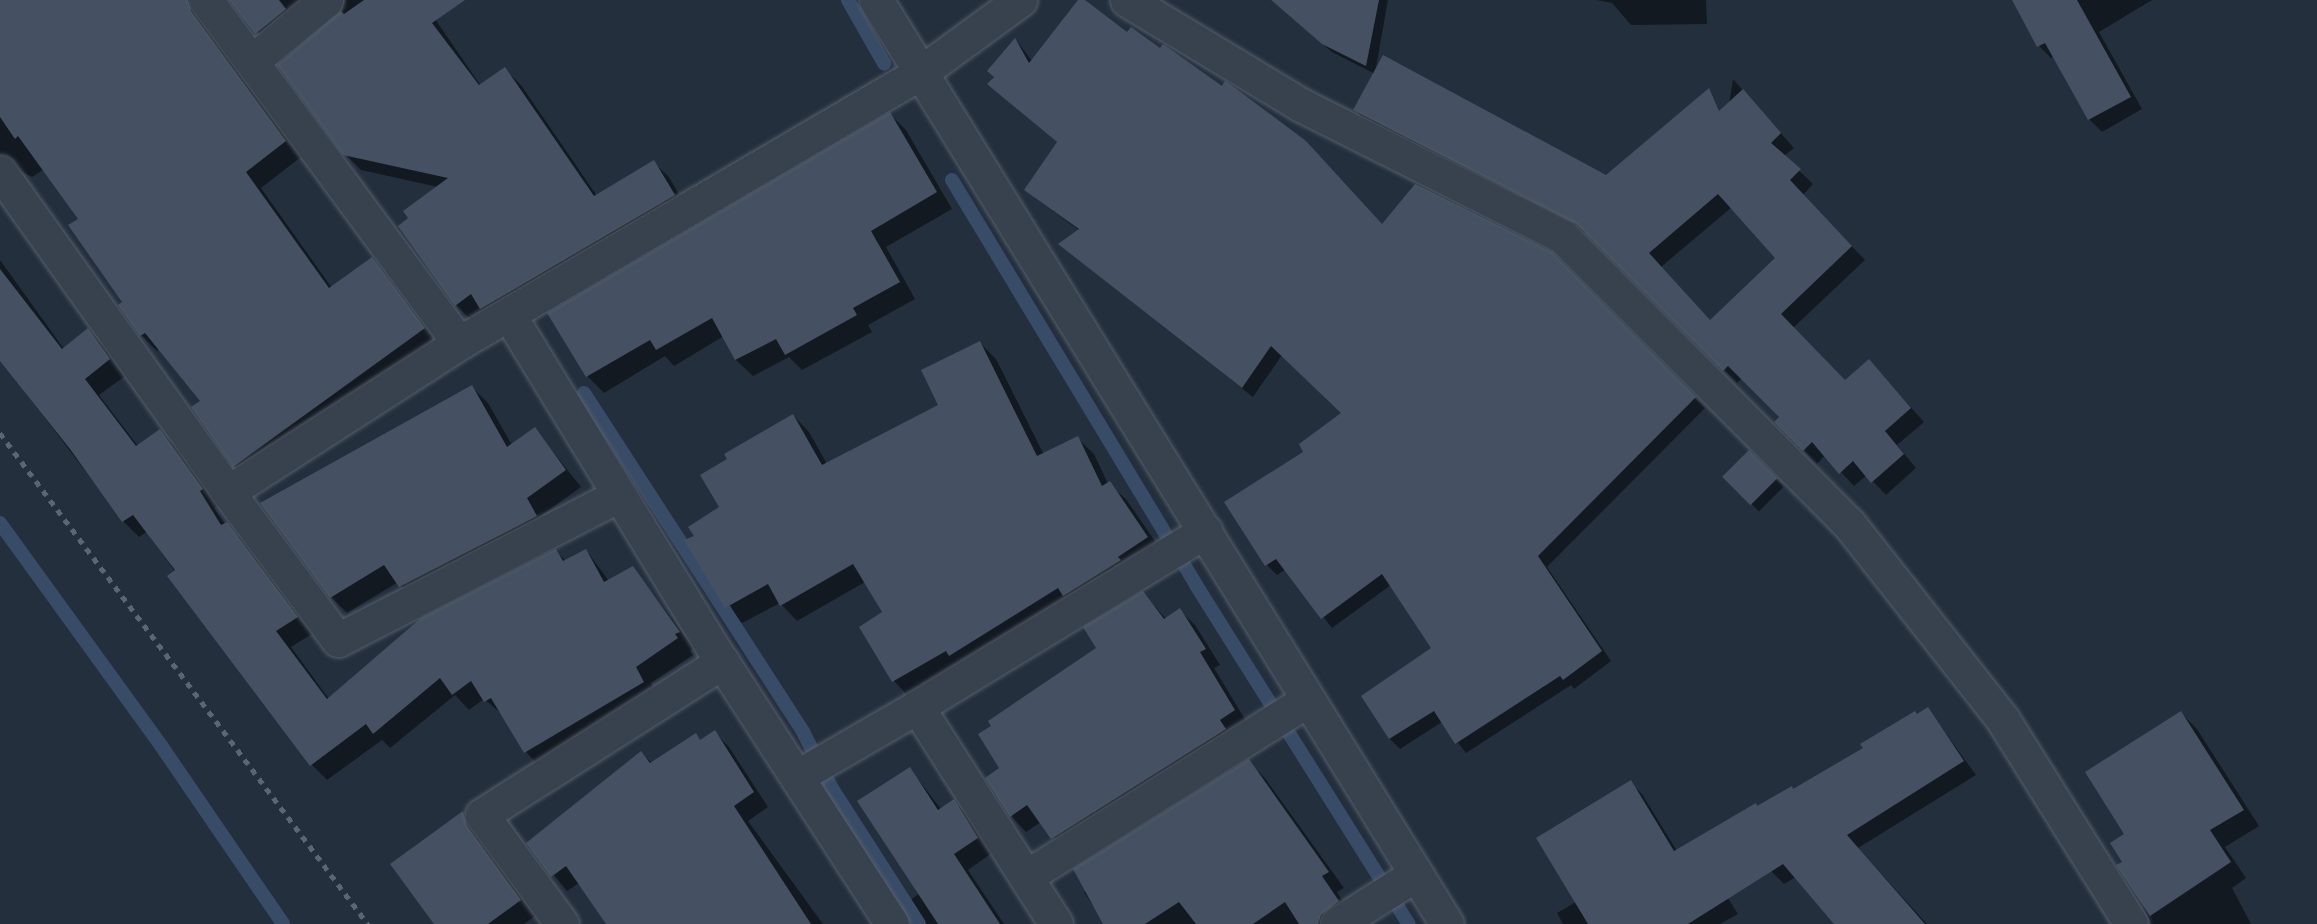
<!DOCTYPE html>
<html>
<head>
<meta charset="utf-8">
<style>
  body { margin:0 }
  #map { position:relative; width:2317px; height:924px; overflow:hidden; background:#242f3e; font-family:Poppins,sans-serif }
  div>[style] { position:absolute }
  .shadow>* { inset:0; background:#0007; transform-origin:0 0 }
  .stream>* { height:14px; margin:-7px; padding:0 7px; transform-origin:7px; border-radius:7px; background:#394c67 }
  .building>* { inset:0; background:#455162; transform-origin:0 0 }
  .roads { filter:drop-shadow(0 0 2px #565f6c) drop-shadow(0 0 2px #565f6c) }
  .street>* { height:33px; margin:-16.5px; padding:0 16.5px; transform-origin:16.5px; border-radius:16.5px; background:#38414e }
  .rail>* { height:4.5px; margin-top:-2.25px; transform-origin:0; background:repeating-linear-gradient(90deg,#5a6575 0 6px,transparent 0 12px) }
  span { translate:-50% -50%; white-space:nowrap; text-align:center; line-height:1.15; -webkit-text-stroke:4.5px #1d2633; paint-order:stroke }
</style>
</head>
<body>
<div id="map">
  <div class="shadow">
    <div style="clip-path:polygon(0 0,211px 0,204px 9px,206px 28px,301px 157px,261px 188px,332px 288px,372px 259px,439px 344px,250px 481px,234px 466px,202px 401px,160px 349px,157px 351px,141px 335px,120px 306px,124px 302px,80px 219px,44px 169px,32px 177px,15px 168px,0 179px)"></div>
    <div style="clip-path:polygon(231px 0,334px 0,272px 49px)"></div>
    <div style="clip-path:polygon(345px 0,422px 0,481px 86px,505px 69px,521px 85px,597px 196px,653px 162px,669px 177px,689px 211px,472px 321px,456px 305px,438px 187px,361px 170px,345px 154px,340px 15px)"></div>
    <div style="clip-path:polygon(1080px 0,1382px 225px,1551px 254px,1705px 408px,1547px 567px,1611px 661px,1574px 689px,1571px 685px,1466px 753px,1442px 722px,1400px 749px,1390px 739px,1363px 696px,1433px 648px,1391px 585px,1332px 628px,1286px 569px,1277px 575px,1267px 565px,1305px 453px,1343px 413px,1282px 355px,1253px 397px,1070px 253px,1080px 231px,1025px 190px,1058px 143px,989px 84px,1016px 40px,1032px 61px)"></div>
    <div style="clip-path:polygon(evenodd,1271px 0,1388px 0,1375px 73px,1606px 177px,1722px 149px,1733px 79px,1794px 148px,1784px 156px,1813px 184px,1803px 195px,1865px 260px,1793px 328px,1845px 381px,1882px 375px,1924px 422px,1897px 445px,1916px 468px,1886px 495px,1867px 475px,1854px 486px,1825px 455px,1817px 464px,1776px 422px,1781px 417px,1742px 378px,1737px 383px,1587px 234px,1369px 124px,1355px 110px,1375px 74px,1332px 52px,1271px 0,1732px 207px,1777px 258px,1711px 322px,1661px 267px,1732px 207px)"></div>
    <div style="clip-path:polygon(1597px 0,1706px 0,1707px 24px,1631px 25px,1612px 3px)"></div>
    <div style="clip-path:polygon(2014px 0,2152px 0,2099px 32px,2142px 109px,2102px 132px,2089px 119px,2054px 56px,2051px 58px,2039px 46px)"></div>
    <div style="clip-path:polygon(890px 114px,906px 130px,952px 209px,886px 247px,915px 299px,868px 325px,872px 332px,802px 370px,789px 357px,753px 376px,736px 360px,724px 336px,674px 366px,665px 356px,604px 393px,587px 376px,549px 313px)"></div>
    <div style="clip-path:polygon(0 260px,64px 349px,88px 330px,104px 346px,125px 376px,99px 395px,138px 446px,160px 431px,175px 446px,218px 506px,214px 508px,225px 524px,242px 540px,312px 634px,291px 647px,329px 699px,555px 551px,566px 561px,586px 550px,609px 581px,633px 568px,694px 648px,690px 651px,693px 655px,651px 683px,659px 698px,541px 768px,526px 752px,503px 715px,484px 699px,469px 710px,455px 695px,390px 748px,382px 740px,327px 780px,312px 765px,147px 532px,139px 537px,124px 522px,0 359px)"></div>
    <div style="clip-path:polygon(980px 343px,996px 359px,1044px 455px,1077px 438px,1094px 454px,1108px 484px,1126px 499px,1163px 553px,910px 698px,894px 681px,861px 627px,884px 613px,865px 582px,797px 621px,780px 603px,742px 623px,726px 607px,696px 536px,721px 507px,729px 460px,793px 415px,809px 432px,827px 464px,940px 406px)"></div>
    <div style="clip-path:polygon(472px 387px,488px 403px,512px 445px,535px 429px,581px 487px,542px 515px,552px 533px,417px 603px,398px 582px,347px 613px,331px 597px)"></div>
    <div style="left:1749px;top:452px;width:49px;height:35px;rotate:45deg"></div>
    <div style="clip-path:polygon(1143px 593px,1166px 619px,1179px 610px,1195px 625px,1220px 665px,1214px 668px,1249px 726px,1068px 853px,1041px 822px,1026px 832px,1011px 816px,1001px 769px)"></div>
    <div style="clip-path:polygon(1928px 709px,1976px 775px,1858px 848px,1927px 924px,1836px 924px,1796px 877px,1784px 884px,1771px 871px,1794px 791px)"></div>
    <div style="clip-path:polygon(2181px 713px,2197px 729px,2259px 826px,2225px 847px,2246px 878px,2232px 888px,2251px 924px,2151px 924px,2124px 863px,2126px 834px)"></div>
    <div style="clip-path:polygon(714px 732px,729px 747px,768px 807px,748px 821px,823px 924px,608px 924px,579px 883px,567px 891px,528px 843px,641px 753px,652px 763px,695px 735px,701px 741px)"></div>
    <div style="clip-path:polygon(1248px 761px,1264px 777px,1344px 888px,1337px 892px,1353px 917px,1345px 924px,1105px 924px,1084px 892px)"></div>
    <div style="clip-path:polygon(910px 769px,941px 809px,953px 801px,969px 816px,992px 853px,968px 870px,1004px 924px,912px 924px,903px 905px,920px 893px)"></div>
    <div style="clip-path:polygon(1630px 782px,1642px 794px,1677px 851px,1701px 855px,1738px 914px,1720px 924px,1563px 924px,1557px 913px,1576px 902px)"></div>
    <div style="clip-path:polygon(463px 813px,478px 828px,482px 843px,535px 916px,524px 924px,439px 924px)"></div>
  </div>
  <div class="stream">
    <div style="left:848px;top:0;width:73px;rotate:60.3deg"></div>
    <div style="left:952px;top:180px;width:473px;rotate:58.9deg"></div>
    <div style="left:1196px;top:585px;width:400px;rotate:57.9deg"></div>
    <div style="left:584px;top:393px;width:404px;rotate:57.1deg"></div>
    <div style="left:803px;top:732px;width:65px;rotate:62.7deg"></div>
    <div style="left:833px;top:790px;width:159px;rotate:57.3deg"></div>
    <div style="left:0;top:523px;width:276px;rotate:54.1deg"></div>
    <div style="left:162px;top:747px;width:214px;rotate:55.6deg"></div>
  </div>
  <div class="building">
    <div style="clip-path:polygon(0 0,188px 0,191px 11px,286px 141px,246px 172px,329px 288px,372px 257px,425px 328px,233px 467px,191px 407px,200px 401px,145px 333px,140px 336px,118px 305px,122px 302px,68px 225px,78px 219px,18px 136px,15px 139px,0 117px)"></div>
    <div style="clip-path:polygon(229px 0,279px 0,286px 9px,255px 34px)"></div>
    <div style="clip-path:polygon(364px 0,465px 0,432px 23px,479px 85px,505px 67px,594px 196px,654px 160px,675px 195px,480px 309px,471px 294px,455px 306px,398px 226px,408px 218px,403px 211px,448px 178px,343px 155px,277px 65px,341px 11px,344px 14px)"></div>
    <div style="clip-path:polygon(1078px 0,1085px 0,1127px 32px,1131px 27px,1160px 48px,1163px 44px,1222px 86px,1225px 81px,1231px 85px,1306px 141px,1382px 224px,1415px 184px,1552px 252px,1696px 397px,1538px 556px,1602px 651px,1563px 680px,1560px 676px,1455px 744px,1434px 711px,1389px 739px,1361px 696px,1431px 648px,1382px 574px,1321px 619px,1276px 559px,1265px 566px,1224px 502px,1303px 452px,1299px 444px,1341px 413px,1271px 346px,1242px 388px,1058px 244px,1079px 229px,1024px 190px,1057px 142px,987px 84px,994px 77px,987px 71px,1015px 38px,1029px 63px)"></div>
    <div style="clip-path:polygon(1271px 0,1379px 0,1366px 66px,1322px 44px)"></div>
    <div style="clip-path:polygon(2012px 0,2077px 0,2131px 97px,2088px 120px,2045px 43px,2037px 47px)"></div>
    <div style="clip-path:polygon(evenodd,1383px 55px,1606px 175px,1709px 88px,1719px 111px,1743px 89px,1781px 133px,1771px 143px,1801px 169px,1790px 180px,1852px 246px,1781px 314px,1845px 380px,1869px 359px,1911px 408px,1885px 431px,1904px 454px,1871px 483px,1853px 461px,1839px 474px,1812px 442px,1803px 451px,1774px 422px,1779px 417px,1728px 366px,1723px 371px,1576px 224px,1353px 110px,1383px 55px,1718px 194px,1775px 258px,1710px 320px,1649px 253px,1718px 194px)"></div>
    <div style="clip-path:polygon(890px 112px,937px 192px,871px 231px,900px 282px,853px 308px,857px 315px,785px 355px,776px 339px,735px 360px,712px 318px,656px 350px,650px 340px,586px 377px,547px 313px)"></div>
    <div style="clip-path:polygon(0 269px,62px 349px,88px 328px,110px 359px,85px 379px,136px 446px,160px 429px,203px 489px,200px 491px,221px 525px,227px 522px,298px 617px,276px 631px,327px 699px,421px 618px,556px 549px,563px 561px,586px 549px,604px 582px,633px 566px,680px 632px,675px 634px,678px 638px,636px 667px,644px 682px,524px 753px,491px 698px,484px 702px,471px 681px,452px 695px,440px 678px,373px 734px,366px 724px,310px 766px,167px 576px,175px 570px,133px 515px,122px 522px,70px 449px,0 361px)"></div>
    <div style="clip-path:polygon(980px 341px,1037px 456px,1078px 436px,1102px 486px,1110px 481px,1148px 537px,1118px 557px,1121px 560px,1063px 596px,1058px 588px,949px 656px,946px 651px,892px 682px,859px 627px,882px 612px,853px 564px,780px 606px,768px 584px,725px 608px,684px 540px,694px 536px,688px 527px,719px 507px,700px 475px,727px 459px,724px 454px,793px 414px,822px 465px,938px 405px,921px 370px)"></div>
    <div style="clip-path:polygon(472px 385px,507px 447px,535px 427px,566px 470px,527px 498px,537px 516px,399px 587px,384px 565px,330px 598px,260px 503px)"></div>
    <div style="left:1749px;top:450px;width:40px;height:38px;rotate:45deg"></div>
    <div style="clip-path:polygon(1143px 591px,1164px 619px,1180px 608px,1206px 649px,1200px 652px,1235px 710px,1220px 720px,1226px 729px,1051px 839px,1027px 805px,1010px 817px,985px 778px,999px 768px,978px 734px,991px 726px,988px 721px,1096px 648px,1083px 627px)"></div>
    <div style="clip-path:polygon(1928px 707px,1964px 761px,1847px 835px,1925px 924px,1834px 924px,1783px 864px,1688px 924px,1588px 924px,1536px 838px,1631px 780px,1674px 851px,1756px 803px,1757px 806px,1792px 786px,1793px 789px,1863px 748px,1860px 744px,1915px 711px,1917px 714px)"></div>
    <div style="clip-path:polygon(2181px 711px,2244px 810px,2210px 830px,2231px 862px,2150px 916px,2116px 865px,2122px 862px,2110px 843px,2124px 834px,2085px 772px)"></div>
    <div style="clip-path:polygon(715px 730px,754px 792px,734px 806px,811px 924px,606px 924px,566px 866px,551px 877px,526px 843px,641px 751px,650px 763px,696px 733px,700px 740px)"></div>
    <div style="clip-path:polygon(1249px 759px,1329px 872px,1322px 876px,1339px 901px,1321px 915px,1318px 924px,1299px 924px,1285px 902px,1253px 924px,1196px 924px,1179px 902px,1145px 924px,1103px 924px,1073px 869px)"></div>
    <div style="clip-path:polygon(910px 767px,938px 810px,954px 799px,978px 838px,954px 854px,1000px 924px,938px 924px,857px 801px)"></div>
    <div style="clip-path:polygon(463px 811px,467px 826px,521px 900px,488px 924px,434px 924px,390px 864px)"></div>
  </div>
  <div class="roads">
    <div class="street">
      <div style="left:206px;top:0;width:426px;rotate:53.6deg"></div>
      <div style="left:876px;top:0;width:1086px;rotate:58.29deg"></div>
      <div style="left:1127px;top:0;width:203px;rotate:31.1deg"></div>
      <div style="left:1301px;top:105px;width:293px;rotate:26.7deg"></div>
      <div style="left:1563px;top:237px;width:405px;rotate:45.1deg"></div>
      <div style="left:1849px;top:524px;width:249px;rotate:51.8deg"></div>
      <div style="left:2003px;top:720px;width:241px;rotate:57.9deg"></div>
      <div style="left:252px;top:61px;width:96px;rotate:-39.5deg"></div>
      <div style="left:0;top:172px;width:393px;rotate:54.5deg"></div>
      <div style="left:228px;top:492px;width:275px;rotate:-32.8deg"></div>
      <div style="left:459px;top:343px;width:534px;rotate:-30.36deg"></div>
      <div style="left:920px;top:73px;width:124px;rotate:-36.1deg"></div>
      <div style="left:509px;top:315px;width:407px;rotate:58.5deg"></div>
      <div style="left:228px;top:492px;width:184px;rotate:53.4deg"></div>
      <div style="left:338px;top:640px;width:314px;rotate:-27.3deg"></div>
      <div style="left:798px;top:776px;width:138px;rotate:-30.1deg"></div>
      <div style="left:1027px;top:876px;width:332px;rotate:-32.1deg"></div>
      <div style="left:562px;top:924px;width:135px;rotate:-126.3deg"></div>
      <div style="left:482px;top:815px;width:285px;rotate:-32.5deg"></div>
      <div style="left:722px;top:662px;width:312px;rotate:57deg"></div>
      <div style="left:1056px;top:924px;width:258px;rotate:-122.6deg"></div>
      <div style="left:917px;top:707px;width:338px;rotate:-31.4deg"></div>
      <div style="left:1337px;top:924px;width:93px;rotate:-32.3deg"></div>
    </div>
  </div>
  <div class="rail">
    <div style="left:0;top:433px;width:614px;rotate:53.15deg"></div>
  </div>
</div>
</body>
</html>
